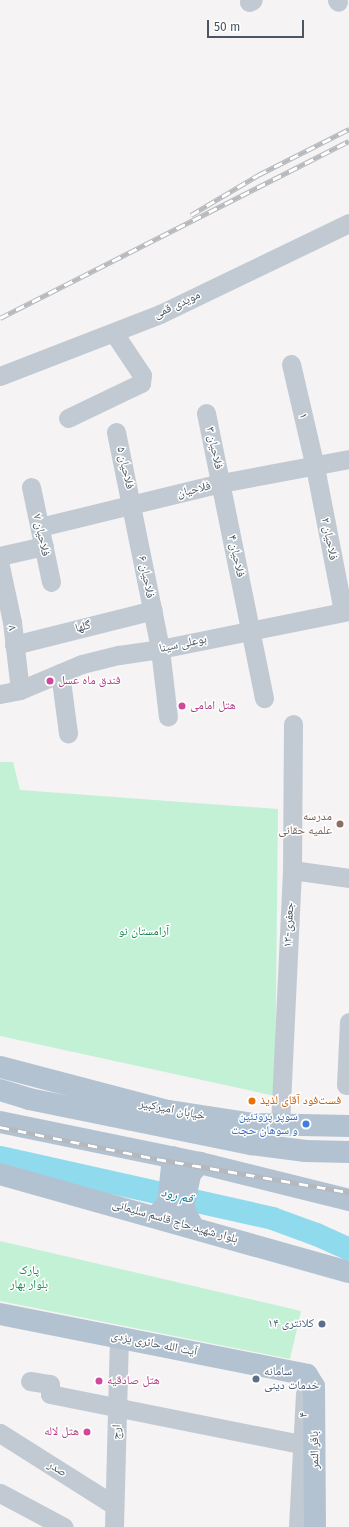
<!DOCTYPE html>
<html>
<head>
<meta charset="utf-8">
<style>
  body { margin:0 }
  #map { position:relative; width:349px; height:1527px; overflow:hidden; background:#f5f3f3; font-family:"Fira Sans","Noto Naskh Arabic",sans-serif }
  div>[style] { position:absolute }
  .green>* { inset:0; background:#c3f1d5 }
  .river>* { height:23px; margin:-11.5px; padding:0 11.5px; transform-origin:11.5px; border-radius:11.5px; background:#90daee }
  .minor>* { height:19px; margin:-9.5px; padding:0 9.5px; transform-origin:9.5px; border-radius:9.5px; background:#c1cad2 }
  .major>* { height:22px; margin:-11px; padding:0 11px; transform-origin:11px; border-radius:11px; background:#b3c2d1 }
  .rail>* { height:4.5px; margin-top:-2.25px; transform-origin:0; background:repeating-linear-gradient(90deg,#fff 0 9px,#b5b8bd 0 18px); box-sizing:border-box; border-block:1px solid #b5b8bd }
  .dots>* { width:11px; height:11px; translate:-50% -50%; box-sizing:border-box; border:2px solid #fff; border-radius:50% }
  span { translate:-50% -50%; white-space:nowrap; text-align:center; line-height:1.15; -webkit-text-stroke:3px #fff; paint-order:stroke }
  .street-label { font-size:12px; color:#4a5661 }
  .hotel-label { font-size:12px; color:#b23c85 }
  .left { translate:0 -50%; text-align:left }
  .right { translate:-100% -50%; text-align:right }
  .education-label { font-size:12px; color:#785e54 }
  .park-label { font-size:12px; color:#17864f }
  .food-label { font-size:12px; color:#c56008 }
  .shop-label { font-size:12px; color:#366cbe }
  .service-label { font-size:12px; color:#4e5e75 }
  .water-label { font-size:13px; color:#0c7c9b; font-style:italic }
  .scale { position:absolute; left:207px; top:20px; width:97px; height:18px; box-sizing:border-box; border:2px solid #4a5661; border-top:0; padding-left:5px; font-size:12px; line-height:14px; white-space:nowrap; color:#4a5661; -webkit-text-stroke:3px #fff; paint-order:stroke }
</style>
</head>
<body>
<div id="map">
  <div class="green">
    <div style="clip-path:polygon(0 762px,13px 762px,20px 790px,278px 809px,275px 1096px,0 1036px)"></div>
    <div style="clip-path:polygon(0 1241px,301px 1311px,290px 1359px,0 1301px)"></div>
  </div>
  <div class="river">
    <div style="left:0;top:1157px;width:279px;rotate:12.6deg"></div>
    <div style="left:272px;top:1218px;width:47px;rotate:20deg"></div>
    <div style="left:316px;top:1234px;width:36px;rotate:24deg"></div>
  </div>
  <div class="minor">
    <div style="left:337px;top:0;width:2px;rotate:63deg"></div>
    <div style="left:249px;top:2px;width:4px;rotate:-27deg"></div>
    <div style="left:291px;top:364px;width:106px;rotate:76.9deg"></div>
    <div style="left:315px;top:467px;width:147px;rotate:79deg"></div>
    <div style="left:0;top:376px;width:172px;rotate:-21.2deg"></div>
    <div style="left:160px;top:314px;width:210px;rotate:-25.7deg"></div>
    <div style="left:206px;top:413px;width:291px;rotate:78.5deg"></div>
    <div style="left:68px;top:418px;width:81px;rotate:-25.6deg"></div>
    <div style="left:141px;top:383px;width:8px;rotate:-83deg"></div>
    <div style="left:142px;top:375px;width:50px;rotate:-123.7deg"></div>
    <div style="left:116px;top:432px;width:221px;rotate:78.5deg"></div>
    <div style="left:160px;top:649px;width:68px;rotate:83.3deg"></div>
    <div style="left:31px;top:487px;width:97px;rotate:78.1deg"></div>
    <div style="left:40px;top:527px;width:186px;rotate:-13.7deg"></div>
    <div style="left:221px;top:483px;width:130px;rotate:-10.6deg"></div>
    <div style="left:0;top:556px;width:45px;rotate:-12.8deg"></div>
    <div style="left:0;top:566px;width:57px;rotate:77.9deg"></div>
    <div style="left:12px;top:622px;width:68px;rotate:83.3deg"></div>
    <div style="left:14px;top:645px;width:143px;rotate:-14.1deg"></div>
    <div style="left:60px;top:673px;width:61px;rotate:82.4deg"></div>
    <div style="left:0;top:694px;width:20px;rotate:-11deg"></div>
    <div style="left:20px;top:690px;width:67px;rotate:-22.8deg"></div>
    <div style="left:82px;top:664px;width:38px;rotate:-14deg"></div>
    <div style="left:119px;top:655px;width:41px;rotate:-8.3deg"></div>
    <div style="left:160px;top:649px;width:193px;rotate:-11.4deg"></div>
    <div style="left:292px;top:870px;width:58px;rotate:8deg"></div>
    <div style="left:346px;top:1085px;width:63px;rotate:-87.3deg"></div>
    <div style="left:280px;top:1125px;width:255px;rotate:-87.3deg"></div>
    <div style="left:292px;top:870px;width:146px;rotate:-89.6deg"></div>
    <div style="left:30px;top:1381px;width:20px;rotate:9deg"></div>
    <div style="left:50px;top:1384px;width:10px;rotate:90deg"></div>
    <div style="left:50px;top:1394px;width:256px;rotate:11.3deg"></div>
    <div style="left:0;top:1433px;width:135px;rotate:32.3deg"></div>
    <div style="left:0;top:1493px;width:72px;rotate:28deg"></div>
    <div style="left:114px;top:1527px;width:190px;rotate:-88.5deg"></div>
    <div style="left:298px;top:1527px;width:134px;rotate:-87deg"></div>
  </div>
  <div class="major">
    <div style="left:0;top:1067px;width:174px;rotate:14.7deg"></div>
    <div style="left:168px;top:1111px;width:87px;rotate:8.6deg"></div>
    <div style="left:254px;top:1124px;width:95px;rotate:1.2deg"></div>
    <div style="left:0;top:1090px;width:30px;rotate:17deg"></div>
    <div style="left:29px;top:1099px;width:227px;rotate:11.5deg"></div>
    <div style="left:251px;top:1144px;width:55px;rotate:7.3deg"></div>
    <div style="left:306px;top:1151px;width:43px;rotate:1.3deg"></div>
    <div style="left:0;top:1122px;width:204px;rotate:11.6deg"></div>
    <div style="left:200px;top:1163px;width:154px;rotate:13.9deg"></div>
    <div style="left:0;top:1174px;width:362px;rotate:15.7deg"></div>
    <div style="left:156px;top:1216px;width:17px;rotate:-45deg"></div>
    <div style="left:168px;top:1204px;width:47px;rotate:-83.9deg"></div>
    <div style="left:193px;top:1227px;width:21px;rotate:-118deg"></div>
    <div style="left:183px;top:1208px;width:35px;rotate:-78deg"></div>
    <div style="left:190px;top:1174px;width:15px;rotate:-48deg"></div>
    <div style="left:0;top:1314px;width:313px;rotate:11.2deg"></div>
    <div style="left:307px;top:1375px;width:13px;rotate:58deg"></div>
    <div style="left:314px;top:1386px;width:141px;rotate:89.6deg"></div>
  </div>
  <div class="rail">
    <div style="left:191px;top:215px;width:78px;rotate:-30.8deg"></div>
    <div style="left:258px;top:175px;width:102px;rotate:-26.8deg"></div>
    <div style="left:0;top:318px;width:391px;rotate:-26.9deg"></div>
    <div style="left:0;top:1127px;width:160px;rotate:11.5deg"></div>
    <div style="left:157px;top:1159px;width:195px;rotate:9.8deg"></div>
  </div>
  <div class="dots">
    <div style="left:50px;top:681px;background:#d1479c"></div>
    <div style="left:182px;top:706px;background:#d1479c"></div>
    <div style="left:340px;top:824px;background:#8d6e63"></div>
    <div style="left:252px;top:1101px;background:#e8710a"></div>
    <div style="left:306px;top:1124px;background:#3f7fe0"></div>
    <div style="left:322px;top:1324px;background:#5c6f8a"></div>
    <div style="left:256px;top:1379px;background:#5c6f8a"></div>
    <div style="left:99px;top:1381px;background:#d1479c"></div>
    <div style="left:87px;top:1432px;background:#d1479c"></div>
  </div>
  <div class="street-label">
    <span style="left:177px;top:305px;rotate:-25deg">مویدی قمی</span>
    <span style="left:303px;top:416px;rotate:77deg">۱</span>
    <span style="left:214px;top:448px;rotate:78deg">فلاحیان ۳</span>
    <span style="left:125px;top:468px;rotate:77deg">فلاحیان ۵</span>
    <span style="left:194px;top:490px;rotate:-14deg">فلاحیان</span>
    <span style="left:41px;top:535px;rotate:78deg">فلاحیان ۷</span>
    <span style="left:329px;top:539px;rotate:79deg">فلاحیان ۲</span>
    <span style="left:236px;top:556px;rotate:78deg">فلاحیان ۴</span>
    <span style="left:146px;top:577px;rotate:79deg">فلاحیان ۶</span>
    <span style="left:83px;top:627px;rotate:-14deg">گلها</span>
    <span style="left:12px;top:628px;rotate:83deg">۸</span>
    <span style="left:183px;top:644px;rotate:-12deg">بوعلی سینا</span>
    <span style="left:289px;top:925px;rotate:-87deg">جعفری-۱۳</span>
    <span style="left:172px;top:1110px;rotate:11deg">خیابان امیرکبیر</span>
    <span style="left:175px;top:1222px;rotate:16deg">بلوار شهید حاج قاسم سلیمانی</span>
    <span style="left:154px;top:1344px;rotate:11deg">آیت الله‌ حائری‌ یزدی</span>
    <span style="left:304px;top:1415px;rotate:-85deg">۴</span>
    <span style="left:117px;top:1432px;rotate:-88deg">ارج</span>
    <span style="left:315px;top:1450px;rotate:-91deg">باقر النمر</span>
    <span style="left:57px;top:1469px;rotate:32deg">صدر</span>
  </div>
  <div class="hotel-label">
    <span class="left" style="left:58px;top:681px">فندق ماه عسل</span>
    <span class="left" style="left:190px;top:706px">هتل امامی</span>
    <span class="left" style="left:107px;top:1381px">هتل صادقیه</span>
    <span class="right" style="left:79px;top:1432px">هتل لاله</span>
  </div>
  <div class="education-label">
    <span class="right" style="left:332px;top:824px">مدرسه<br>علمیه حقانی</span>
  </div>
  <div class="park-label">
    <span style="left:144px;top:932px">آرامستان نو</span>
    <span style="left:29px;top:1278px">پارک<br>بلوار بهار</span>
  </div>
  <div class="food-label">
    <span class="left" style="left:260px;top:1101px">فست‌فود آقای لذیذ</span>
  </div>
  <div class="shop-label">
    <span class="right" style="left:298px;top:1124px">سوپر پروتئین<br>و سوهان حجت</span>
  </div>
  <div class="service-label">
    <span class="right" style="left:314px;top:1324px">کلانتری ۱۴</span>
    <span class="left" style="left:264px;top:1379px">سامانه<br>خدمات دینی</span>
  </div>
  <div class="water-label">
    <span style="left:177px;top:1196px;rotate:13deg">قم رود</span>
  </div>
  <div class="scale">50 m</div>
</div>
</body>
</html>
